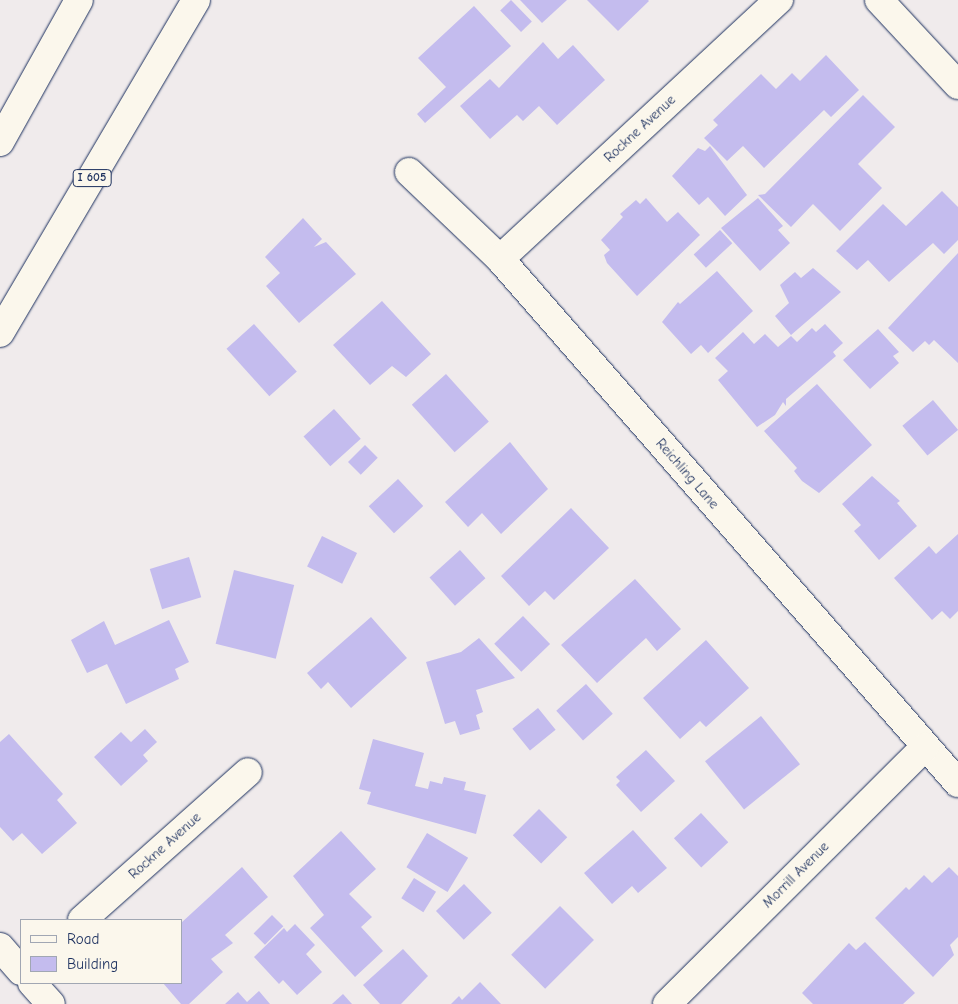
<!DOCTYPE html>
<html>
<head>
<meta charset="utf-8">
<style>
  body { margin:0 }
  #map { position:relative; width:958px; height:1004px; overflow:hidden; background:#f0ebec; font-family:"Comic Neue",sans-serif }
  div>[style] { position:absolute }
  .building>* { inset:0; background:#c4bcee; transform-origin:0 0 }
  .roads { filter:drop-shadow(0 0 1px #1b2f5e) drop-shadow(0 0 1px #1b2f5e) }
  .minor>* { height:28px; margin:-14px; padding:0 14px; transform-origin:14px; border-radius:14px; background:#fbf7ec }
  .highway>* { height:28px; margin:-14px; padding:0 14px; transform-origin:14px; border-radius:14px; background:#fbf7ec }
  span { translate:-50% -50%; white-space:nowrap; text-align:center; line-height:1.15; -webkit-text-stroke:4px #fbf7ec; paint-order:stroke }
  .shield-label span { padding:1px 4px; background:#fbf7ec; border:1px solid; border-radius:4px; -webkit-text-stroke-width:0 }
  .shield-label { font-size:12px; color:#1b2f5e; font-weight:700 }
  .street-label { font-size:14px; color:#1b2f5e }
  .legend { position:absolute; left:20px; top:919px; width:162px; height:65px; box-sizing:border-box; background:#fbf7ec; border:1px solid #a1a7b3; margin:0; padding:6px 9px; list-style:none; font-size:15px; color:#1b2f5e }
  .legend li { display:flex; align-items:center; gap:10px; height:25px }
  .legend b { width:25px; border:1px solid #a1a7b3 }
</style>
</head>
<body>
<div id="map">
  <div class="building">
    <div style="left:511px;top:0;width:30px;height:15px;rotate:46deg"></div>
    <div style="clip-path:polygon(520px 0,567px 0,542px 23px)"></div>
    <div style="clip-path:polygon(587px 0,648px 0,649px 1px,618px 31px)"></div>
    <div style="clip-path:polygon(474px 6px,511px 46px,425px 123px,417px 114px,446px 87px,418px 58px)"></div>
    <div style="clip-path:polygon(543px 42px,558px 59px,573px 45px,605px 80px,557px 125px,539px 106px,523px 121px,517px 115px,490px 139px,460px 106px,490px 79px,499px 88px)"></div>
    <div style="clip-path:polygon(826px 55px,859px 90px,831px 117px,824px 110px,764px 168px,743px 146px,727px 161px,704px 138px,718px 125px,713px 120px,761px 74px,776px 89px,792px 73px,800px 81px)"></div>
    <div style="clip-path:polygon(863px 95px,895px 127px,858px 164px,882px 188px,840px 231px,813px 204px,791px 227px,758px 195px,765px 194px)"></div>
    <div style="clip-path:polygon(710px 146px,747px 195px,725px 216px,708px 197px,699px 205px,672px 176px,698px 148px,705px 151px)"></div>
    <div style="clip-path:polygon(942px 191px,958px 207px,958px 240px,944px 254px,933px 243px,889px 282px,868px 260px,857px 270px,836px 251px,883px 204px,906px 226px)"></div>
    <div style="clip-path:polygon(646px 198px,667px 222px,678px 212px,700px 235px,637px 296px,607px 263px,604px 255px,610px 250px,601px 240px,623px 217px,620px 214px,636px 200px,640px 204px)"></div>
    <div style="clip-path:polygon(758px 198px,783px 226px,778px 230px,790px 243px,760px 271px,721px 228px)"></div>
    <div style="clip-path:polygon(303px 218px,322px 239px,314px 247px,326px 242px,356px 274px,299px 323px,266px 286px,280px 273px,265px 257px)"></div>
    <div style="left:720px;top:230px;width:18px;height:36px;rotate:47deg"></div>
    <div style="clip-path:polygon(958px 253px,958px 363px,934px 340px,929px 345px,925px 341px,913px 352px,888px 328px)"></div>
    <div style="clip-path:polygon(813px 268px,841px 292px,791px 335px,775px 316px,789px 303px,780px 285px,795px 272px,801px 278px)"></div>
    <div style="clip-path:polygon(717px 271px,753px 311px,708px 353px,701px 345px,691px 354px,662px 322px,678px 302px,680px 304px)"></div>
    <div style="clip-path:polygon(382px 301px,431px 354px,406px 377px,392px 366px,370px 385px,333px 345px)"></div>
    <div style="left:254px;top:324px;width:64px;height:37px;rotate:48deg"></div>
    <div style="clip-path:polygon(825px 324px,843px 343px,833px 352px,836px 356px,786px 399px,786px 406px,783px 402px,775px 415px,757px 427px,718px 380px,728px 371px,715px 358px,743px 332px,754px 344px,765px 334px,778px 347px,791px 336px,797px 342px,812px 328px,816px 332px)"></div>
    <div style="clip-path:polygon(878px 329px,899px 352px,893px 356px,899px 363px,870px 389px,843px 360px)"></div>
    <div style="left:446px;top:374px;width:64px;height:46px;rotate:48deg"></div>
    <div style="clip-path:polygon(817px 384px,872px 445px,819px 493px,802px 481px,794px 471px,797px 468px,764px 431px)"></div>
    <div style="left:933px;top:400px;width:39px;height:40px;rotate:50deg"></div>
    <div style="left:334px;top:409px;width:40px;height:41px;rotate:48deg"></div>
    <div style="clip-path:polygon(510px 442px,548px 489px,501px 534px,482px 513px,468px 527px,445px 502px)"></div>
    <div style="left:365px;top:445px;width:18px;height:24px;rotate:45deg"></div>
    <div style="clip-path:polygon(872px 476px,900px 501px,897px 503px,917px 526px,879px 560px,854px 531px,861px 525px,842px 504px)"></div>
    <div style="left:398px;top:479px;width:37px;height:40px;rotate:47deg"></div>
    <div style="clip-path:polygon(571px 508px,609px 548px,554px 600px,545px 591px,529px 606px,501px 576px)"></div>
    <div style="clip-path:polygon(958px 534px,958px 611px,950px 619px,942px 611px,932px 620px,894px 578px,929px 546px,936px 554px)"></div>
    <div style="left:322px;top:536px;width:39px;height:34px;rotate:26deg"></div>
    <div style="left:460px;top:550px;width:38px;height:41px;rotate:48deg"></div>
    <div style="left:189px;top:557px;width:42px;height:41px;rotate:73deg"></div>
    <div style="left:234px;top:570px;width:62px;height:76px;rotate:14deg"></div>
    <div style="clip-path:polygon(635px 579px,681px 629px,657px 651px,646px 638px,597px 683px,561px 645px)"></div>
    <div style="left:523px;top:616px;width:39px;height:40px;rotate:46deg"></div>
    <div style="clip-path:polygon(371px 617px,407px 658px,351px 708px,328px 682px,321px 689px,307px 673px)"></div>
    <div style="clip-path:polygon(169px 620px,189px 662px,175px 669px,179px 679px,126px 704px,107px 664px,87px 673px,71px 640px,104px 621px,115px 645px)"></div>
    <div style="clip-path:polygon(479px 638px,515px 678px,476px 690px,483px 712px,476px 715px,480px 729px,460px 735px,455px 721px,445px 724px,426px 662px,461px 652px)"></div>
    <div style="clip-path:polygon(706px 640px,749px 688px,706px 727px,700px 721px,680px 739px,643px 698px)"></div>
    <div style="left:586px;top:684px;width:40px;height:40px;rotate:48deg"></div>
    <div style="left:538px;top:708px;width:28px;height:33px;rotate:51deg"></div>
    <div style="left:761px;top:716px;width:62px;height:72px;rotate:51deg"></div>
    <div style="clip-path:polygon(145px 729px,157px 742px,143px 755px,148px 761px,121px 786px,94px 757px,121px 732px,131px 742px)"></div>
    <div style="clip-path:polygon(9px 734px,63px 794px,57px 800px,77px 823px,42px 854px,22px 833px,13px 841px,0 827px,0 742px)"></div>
    <div style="clip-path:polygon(373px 739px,424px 753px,415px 786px,428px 789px,430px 781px,442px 784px,444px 777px,466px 782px,464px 790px,486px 795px,476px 834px,367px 804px,371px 792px,359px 789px)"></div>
    <div style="clip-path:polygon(646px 750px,675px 781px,641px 812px,616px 785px,620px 781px,616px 777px)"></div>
    <div style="left:539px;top:809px;width:40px;height:37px;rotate:45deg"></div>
    <div style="left:701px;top:813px;width:40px;height:37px;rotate:47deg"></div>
    <div style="clip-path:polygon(633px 830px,667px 868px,638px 893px,632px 886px,612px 904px,584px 873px)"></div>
    <div style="clip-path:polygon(341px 831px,376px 869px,349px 894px,372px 917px,361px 927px,383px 951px,355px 977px,310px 928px,324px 915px,293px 876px)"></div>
    <div style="left:427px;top:833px;width:48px;height:40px;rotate:31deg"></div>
    <div style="clip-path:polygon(242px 867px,268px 897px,225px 935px,233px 943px,211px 959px,223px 972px,189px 1004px,181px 1004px,163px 983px,181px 983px,181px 923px)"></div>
    <div style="clip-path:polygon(949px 867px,958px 876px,958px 937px,950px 945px,954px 955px,933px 977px,875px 918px,906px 887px,909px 890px,924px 875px,932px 883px)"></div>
    <div style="left:414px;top:878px;width:26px;height:24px;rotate:32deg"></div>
    <div style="left:464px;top:884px;width:40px;height:39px;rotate:46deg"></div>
    <div style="left:560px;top:906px;width:48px;height:69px;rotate:45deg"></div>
    <div style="left:272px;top:915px;width:16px;height:26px;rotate:45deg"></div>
    <div style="clip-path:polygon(295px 924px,315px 945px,306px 954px,322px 972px,297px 995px,283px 980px,279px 984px,254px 957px,284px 928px,287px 932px)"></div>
    <div style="clip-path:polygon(865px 942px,915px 993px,903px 1004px,813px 1004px,802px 993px,849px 943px,856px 950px)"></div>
    <div style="clip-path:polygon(403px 949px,428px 976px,401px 1004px,380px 1004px,363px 985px)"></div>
    <div style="clip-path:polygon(480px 982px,501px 1004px,451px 1004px,459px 996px,462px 1000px)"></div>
    <div style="clip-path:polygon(259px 991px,270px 1004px,225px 1004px,238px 992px,247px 1002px)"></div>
    <div style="clip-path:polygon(343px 994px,352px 1004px,332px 1004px)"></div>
  </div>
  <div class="roads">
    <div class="minor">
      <div style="left:879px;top:0;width:116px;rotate:47.1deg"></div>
      <div style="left:409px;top:172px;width:126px;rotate:43.7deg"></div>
      <div style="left:500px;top:259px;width:696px;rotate:48.85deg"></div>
      <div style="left:500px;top:259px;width:381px;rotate:-42.9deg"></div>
      <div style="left:82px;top:920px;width:222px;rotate:-41.7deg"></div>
      <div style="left:0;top:947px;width:32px;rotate:49deg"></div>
      <div style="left:32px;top:983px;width:28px;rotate:48deg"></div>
      <div style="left:667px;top:1004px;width:364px;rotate:-44.9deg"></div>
    </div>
    <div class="highway">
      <div style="left:0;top:142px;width:162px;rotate:-60.9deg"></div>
      <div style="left:0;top:333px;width:386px;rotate:-59.5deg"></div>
    </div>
  </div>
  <div class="shield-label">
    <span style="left:92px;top:178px">I 605</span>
  </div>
  <div class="street-label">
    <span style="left:640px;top:129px;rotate:-43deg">Rockne Avenue</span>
    <span style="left:687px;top:474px;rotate:49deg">Reichling Lane</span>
    <span style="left:165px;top:846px;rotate:-42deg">Rockne Avenue</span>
    <span style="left:796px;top:875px;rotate:-45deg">Morrill Avenue</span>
  </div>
  <ul class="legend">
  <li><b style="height:6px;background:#fbf7ec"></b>Road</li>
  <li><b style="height:14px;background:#c4bcee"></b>Building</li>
  </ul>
</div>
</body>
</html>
